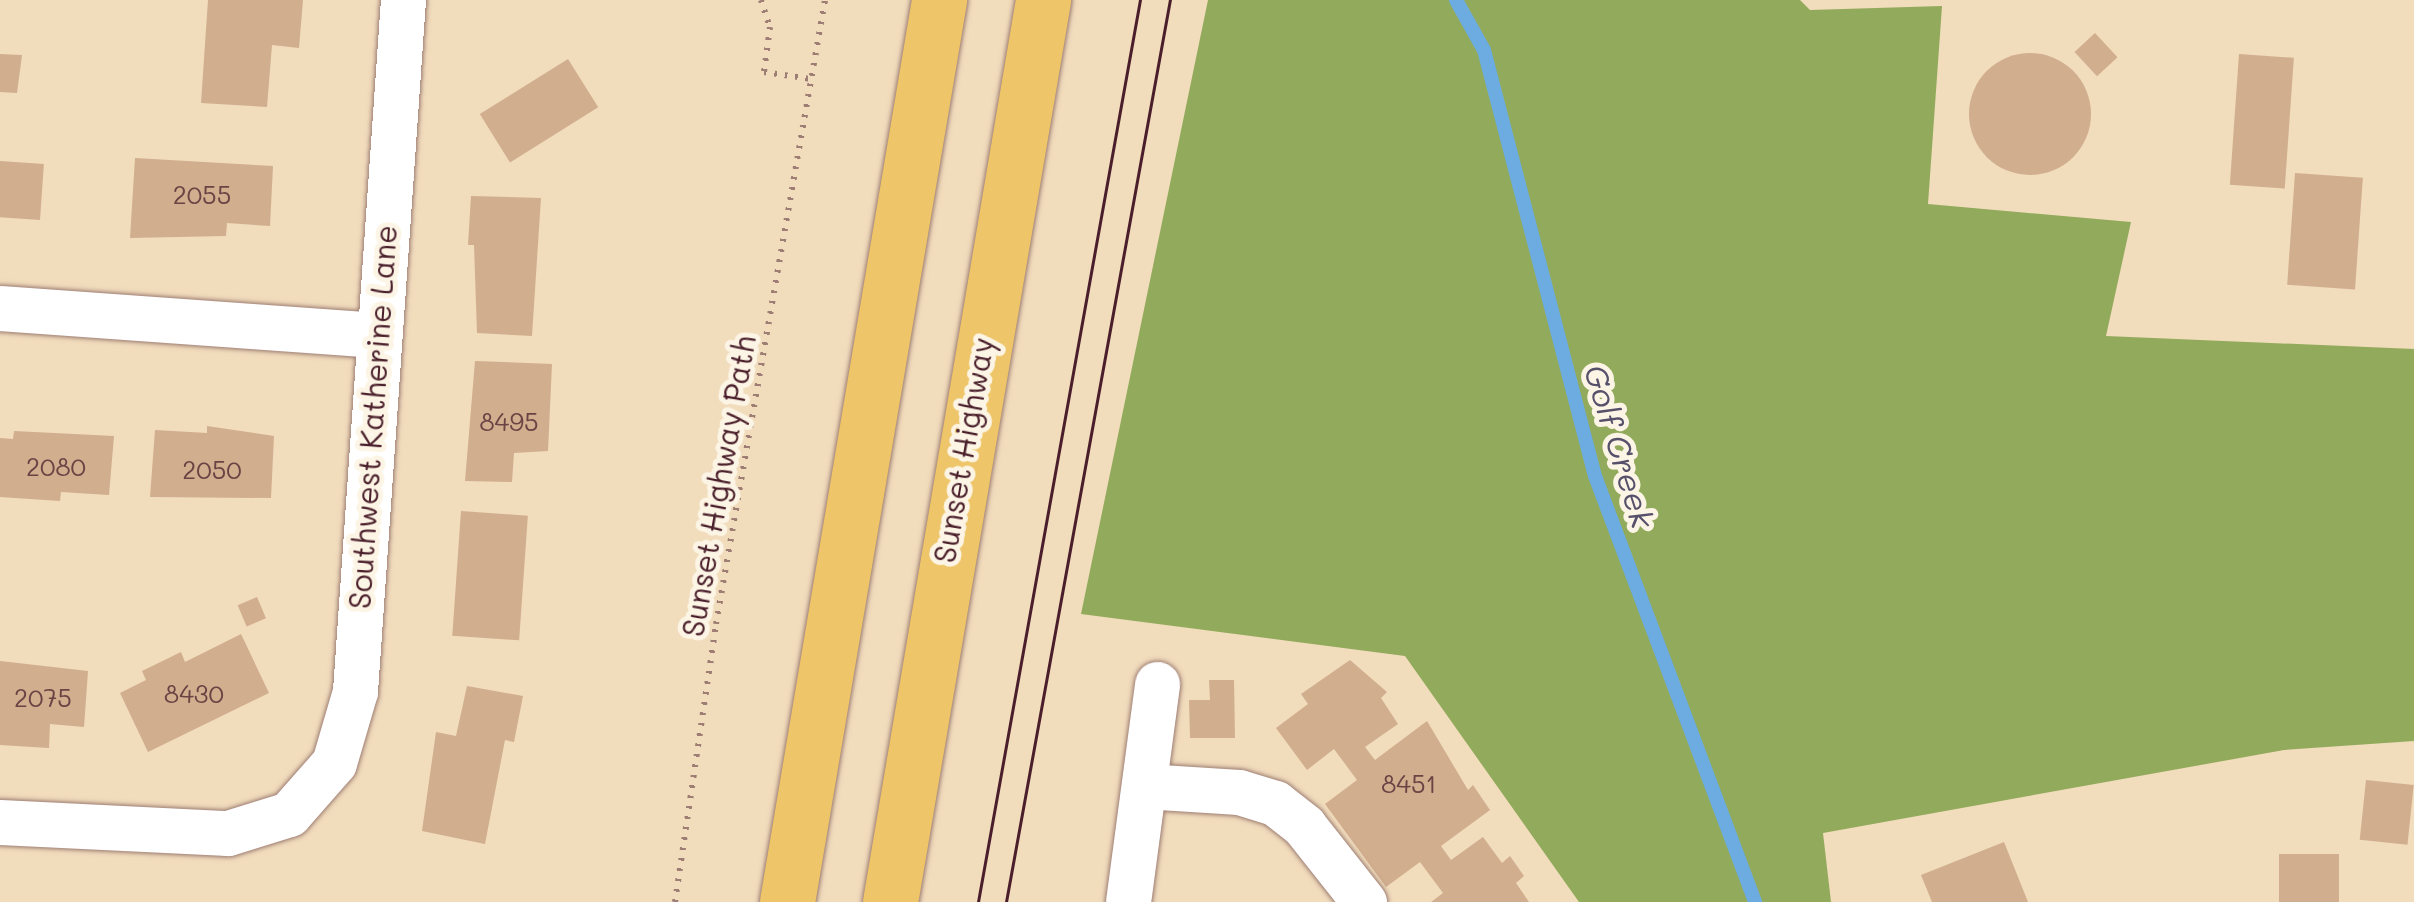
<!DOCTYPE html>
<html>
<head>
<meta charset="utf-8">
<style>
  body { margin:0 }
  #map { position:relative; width:2414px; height:902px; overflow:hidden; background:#f1dcbc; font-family:Mali,sans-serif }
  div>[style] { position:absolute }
  .forest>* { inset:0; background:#92aa5b }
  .stream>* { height:14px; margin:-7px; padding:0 7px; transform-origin:7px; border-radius:7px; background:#6cace0 }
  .building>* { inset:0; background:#d1ae8e; transform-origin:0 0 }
  .round { border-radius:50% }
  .path>* { height:6px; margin-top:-3px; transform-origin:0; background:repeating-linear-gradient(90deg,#9e7e74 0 2.5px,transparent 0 10.5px) }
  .roads { filter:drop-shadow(0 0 2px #9e7e74) drop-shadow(0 0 2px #9e7e74) }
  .street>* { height:45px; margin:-22.5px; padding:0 22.5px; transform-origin:22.5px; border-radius:22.5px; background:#fff }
  .highway>* { height:55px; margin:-27.5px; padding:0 27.5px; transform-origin:27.5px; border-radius:27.5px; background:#eec569 }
  .tram>* { height:2.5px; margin:-1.25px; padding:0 1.25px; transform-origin:1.25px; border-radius:1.25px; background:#4a1f2b }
  span { translate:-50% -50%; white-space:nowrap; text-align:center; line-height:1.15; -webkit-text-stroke:10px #fcf5e5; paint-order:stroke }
  .number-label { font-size:25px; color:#6c4344 }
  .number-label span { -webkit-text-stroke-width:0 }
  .street-label { font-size:30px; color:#4a1f2b }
  .water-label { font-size:32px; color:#56506a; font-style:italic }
</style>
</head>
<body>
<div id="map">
  <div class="forest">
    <div style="clip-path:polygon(1208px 0,1800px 0,1810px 10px,1942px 6px,1928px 204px,2131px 222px,2106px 336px,2414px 349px,2414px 741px,2284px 750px,1823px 833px,1831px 902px,1579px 902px,1405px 656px,1081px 614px)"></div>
  </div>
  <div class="stream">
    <div style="left:1456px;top:0;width:57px;rotate:60.8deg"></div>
    <div style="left:1484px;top:50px;width:440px;rotate:75.4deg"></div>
    <div style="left:1595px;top:476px;width:455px;rotate:69.4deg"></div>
  </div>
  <div class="building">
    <div style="clip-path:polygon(208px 0,303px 0,299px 48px,272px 45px,267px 107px,201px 103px)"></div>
    <div style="left:2095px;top:33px;width:33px;height:28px;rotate:47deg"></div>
    <div class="round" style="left:1969px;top:53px;width:122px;height:122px"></div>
    <div style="clip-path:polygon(0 54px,22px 55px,17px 93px,0 92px)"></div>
    <div style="left:2239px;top:54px;width:55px;height:131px;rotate:4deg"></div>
    <div style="left:568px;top:59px;width:57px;height:104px;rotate:58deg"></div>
    <div style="clip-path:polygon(135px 158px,273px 166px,270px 226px,227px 223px,226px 236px,130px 238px)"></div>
    <div style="left:0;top:161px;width:44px;height:56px;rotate:4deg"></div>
    <div style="left:2295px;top:173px;width:68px;height:112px;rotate:4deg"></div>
    <div style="clip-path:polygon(471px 196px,541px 198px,532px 336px,477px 333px,474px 245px,468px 245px)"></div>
    <div style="clip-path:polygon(475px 361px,552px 364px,548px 451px,514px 453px,512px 482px,465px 481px)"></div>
    <div style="clip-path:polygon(207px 426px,274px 436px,271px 498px,150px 497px,155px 430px,207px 433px)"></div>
    <div style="clip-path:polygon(14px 431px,114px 436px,109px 495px,61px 492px,60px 501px,0 497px,0 438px,13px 439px)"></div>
    <div style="left:461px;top:511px;width:67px;height:125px;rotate:4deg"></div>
    <div style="left:257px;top:597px;width:23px;height:21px;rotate:67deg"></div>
    <div style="clip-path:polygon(241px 634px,269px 693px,148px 752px,120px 693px,146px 680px,142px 671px,181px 652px,185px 662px)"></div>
    <div style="clip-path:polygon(1350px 660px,1387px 692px,1381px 698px,1398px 724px,1365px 747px,1375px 760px,1427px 721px,1468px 790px,1473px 785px,1490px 810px,1441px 846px,1451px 860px,1483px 837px,1502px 863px,1510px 856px,1524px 876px,1516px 883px,1529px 902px,1431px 902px,1443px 893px,1420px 862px,1386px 887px,1325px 804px,1357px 780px,1334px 749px,1307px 770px,1276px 728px,1308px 704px,1301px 694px)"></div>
    <div style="clip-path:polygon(0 661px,88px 671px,84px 727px,50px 724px,49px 748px,0 745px)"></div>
    <div style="clip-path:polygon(1209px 680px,1234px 680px,1235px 738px,1190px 738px,1189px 700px,1210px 700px)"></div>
    <div style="clip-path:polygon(467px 686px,523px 696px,514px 742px,505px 740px,485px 844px,422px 831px,436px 732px,456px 736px)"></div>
    <div style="left:2366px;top:780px;width:48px;height:60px;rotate:6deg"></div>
    <div style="clip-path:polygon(2004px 842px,2028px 902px,1932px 902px,1921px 875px)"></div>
    <div style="left:2339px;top:854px;width:48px;height:60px;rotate:90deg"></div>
  </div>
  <div class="path">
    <div style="left:761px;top:0;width:28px;rotate:72deg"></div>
    <div style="left:770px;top:27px;width:45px;rotate:97.6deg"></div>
    <div style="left:764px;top:72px;width:48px;rotate:8.5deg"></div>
    <div style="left:675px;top:902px;width:281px;rotate:-81.6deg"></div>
    <div style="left:716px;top:624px;width:633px;rotate:-80.09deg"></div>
  </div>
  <div class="roads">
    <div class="street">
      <div style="left:0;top:308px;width:377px;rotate:4.1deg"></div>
      <div style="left:1144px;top:786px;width:95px;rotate:3.6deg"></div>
      <div style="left:1239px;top:792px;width:38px;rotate:17deg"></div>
      <div style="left:1275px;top:803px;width:37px;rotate:38deg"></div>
      <div style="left:1304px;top:826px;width:97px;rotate:51.7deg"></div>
      <div style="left:0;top:822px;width:228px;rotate:2.8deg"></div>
      <div style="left:228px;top:833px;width:64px;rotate:-17.3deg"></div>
      <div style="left:289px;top:814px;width:68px;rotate:-48.6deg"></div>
      <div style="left:334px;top:763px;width:75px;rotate:-73.7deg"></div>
      <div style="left:355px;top:691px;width:693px;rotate:-86.03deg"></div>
      <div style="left:1128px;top:902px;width:220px;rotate:-82.4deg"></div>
    </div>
    <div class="highway">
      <div style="left:787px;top:902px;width:915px;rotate:-80.43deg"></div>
      <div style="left:890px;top:902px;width:915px;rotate:-80.37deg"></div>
    </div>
  </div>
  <div class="tram">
    <div style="left:978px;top:902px;width:916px;rotate:-79.82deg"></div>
    <div style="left:1006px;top:902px;width:917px;rotate:-79.7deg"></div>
  </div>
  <div class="number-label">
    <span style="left:202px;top:194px">2055</span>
    <span style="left:509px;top:421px">8495</span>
    <span style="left:56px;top:466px">2080</span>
    <span style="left:212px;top:469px">2050</span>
    <span style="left:194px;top:693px">8430</span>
    <span style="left:43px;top:697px">2075</span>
    <span style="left:1409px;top:783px">8451</span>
  </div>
  <div class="street-label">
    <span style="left:372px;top:417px;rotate:-86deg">Southwest Katherine Lane</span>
    <span style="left:963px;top:450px;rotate:-80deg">Sunset Highway</span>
    <span style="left:718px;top:486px;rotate:-80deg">Sunset Highway Path</span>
  </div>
  <div class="water-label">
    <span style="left:1620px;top:446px;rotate:73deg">Golf Creek</span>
  </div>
</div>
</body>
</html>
